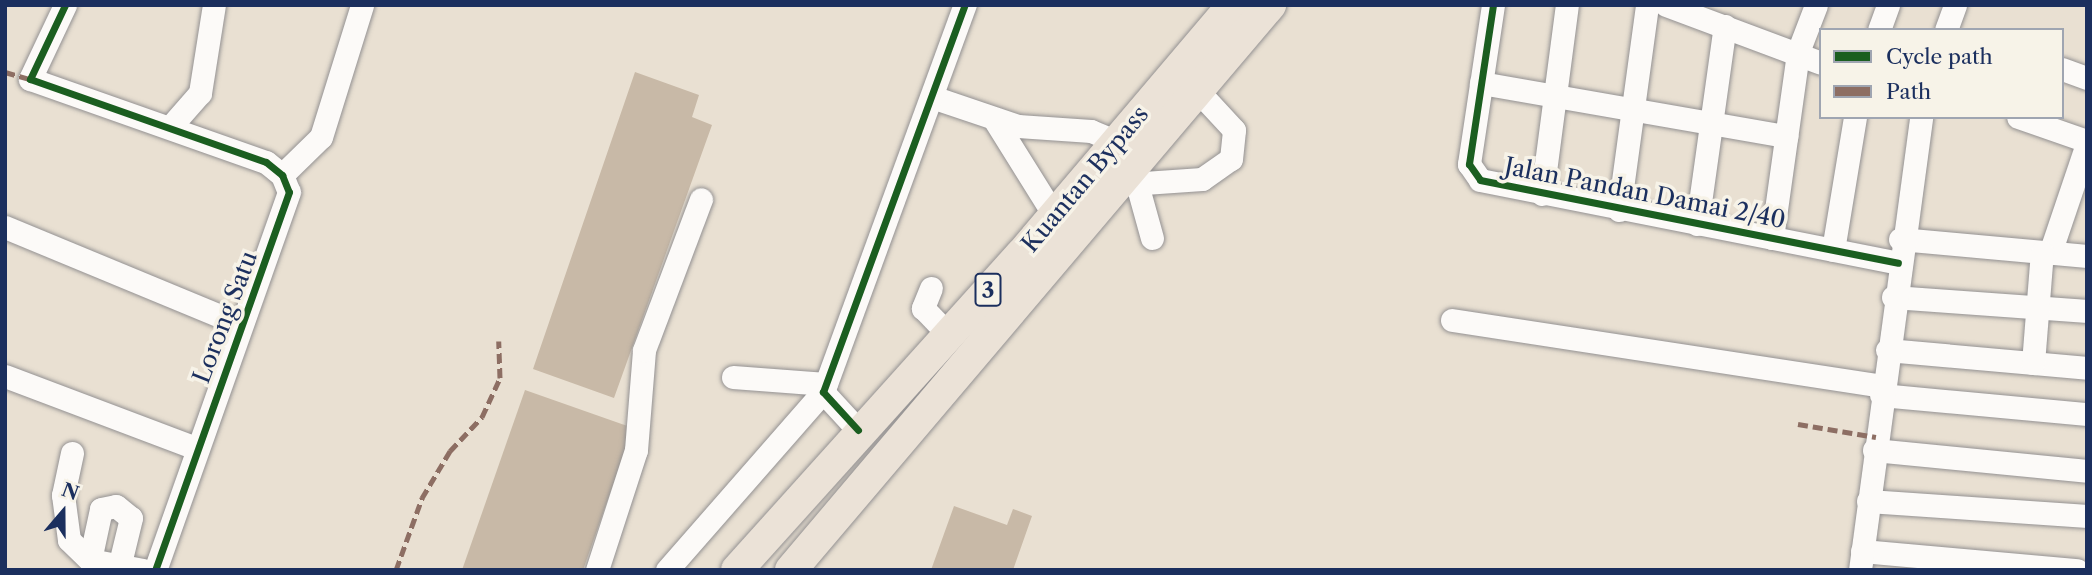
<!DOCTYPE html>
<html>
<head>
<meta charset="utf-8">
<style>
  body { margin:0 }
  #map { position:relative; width:2092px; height:575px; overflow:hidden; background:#e9e0d2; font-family:"Libre Caslon Text",serif }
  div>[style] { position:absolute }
  .building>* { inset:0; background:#c8b9a7 }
  .roads { filter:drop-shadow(0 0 2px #939192) drop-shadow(0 0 2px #939192) }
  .minor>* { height:23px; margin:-11.5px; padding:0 11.5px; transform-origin:11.5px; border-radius:11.5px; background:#fcfaf8 }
  .highway>* { height:32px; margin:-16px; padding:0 16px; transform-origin:16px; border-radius:16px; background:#ebe2d7 }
  .quiet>* { height:5px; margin-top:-2.5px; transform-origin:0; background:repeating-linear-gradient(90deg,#8d6e63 0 10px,transparent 0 15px) }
  .cycleway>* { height:7px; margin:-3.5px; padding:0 3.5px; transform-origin:3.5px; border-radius:3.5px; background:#1b5e20 }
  span { translate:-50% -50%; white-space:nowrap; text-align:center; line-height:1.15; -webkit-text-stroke:7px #f7f3e8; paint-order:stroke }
  .shield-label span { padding:2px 5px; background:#f7f3e8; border:2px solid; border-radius:5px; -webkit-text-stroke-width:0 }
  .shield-label { font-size:23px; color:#1b2f5e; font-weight:700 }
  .street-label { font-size:24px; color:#1b2f5e }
  .frame { position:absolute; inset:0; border:7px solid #1b2f5e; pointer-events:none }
  .legend { position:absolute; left:1819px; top:28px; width:245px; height:91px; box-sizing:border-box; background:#f7f3e8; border:2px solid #9fa5b1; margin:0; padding:9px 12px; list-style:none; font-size:21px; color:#1b2f5e }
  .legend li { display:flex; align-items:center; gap:14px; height:35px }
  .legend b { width:35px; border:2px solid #9fa5b1 }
  .north { position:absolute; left:28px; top:477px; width:70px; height:70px; -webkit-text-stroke:5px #f7f3e8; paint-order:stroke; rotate:20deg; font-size:19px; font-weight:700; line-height:28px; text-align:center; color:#1b2f5e }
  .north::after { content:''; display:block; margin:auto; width:24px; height:32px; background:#1b2f5e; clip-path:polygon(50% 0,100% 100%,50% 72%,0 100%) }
</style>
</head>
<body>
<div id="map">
  <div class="building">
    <div style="clip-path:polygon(635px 72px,699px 95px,692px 117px,712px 125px,614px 398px,533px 369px)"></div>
    <div style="clip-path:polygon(525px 390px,633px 428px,583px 570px,462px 570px)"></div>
    <div style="clip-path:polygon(954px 506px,1007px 525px,1013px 509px,1032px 516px,1013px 570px,931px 570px)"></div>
  </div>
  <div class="roads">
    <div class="minor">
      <div style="left:65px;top:5px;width:82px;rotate:115.3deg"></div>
      <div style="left:30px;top:79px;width:250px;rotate:19.4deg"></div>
      <div style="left:266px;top:162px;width:21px;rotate:39deg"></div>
      <div style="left:282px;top:175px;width:18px;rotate:68deg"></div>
      <div style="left:289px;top:192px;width:401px;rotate:109.5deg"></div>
      <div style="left:1493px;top:5px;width:161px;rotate:98.6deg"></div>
      <div style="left:1469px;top:164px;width:19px;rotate:55deg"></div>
      <div style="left:1480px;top:180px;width:426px;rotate:11.2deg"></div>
      <div style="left:1666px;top:5px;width:165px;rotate:20.5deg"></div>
      <div style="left:1879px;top:30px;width:27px;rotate:-70deg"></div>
      <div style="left:1946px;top:30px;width:27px;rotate:-70deg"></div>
      <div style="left:2062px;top:69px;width:27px;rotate:20deg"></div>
      <div style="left:1481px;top:83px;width:310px;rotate:9.9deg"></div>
      <div style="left:932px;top:97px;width:91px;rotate:18.6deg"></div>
      <div style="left:1018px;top:126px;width:73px;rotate:3.9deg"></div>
      <div style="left:1091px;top:131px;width:28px;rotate:23deg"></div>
      <div style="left:2018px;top:117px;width:73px;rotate:19.2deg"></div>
      <div style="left:994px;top:119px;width:113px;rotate:58deg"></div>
      <div style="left:171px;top:126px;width:44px;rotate:-48.7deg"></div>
      <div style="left:200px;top:93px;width:89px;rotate:-81deg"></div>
      <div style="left:282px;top:175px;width:54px;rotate:-44.3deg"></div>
      <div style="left:321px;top:137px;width:138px;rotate:-72.7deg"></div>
      <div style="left:1137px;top:184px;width:56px;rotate:74.5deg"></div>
      <div style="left:1115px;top:185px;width:87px;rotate:-3.9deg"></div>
      <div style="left:1202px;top:179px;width:35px;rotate:-35deg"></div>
      <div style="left:1231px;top:159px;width:29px;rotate:-84deg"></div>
      <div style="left:1234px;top:130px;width:54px;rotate:-132.8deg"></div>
      <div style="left:1542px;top:194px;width:191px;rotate:-82.5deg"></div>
      <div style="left:1619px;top:210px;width:207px;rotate:-82.2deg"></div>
      <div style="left:1697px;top:224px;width:200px;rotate:-82deg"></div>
      <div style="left:5px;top:227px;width:253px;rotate:22.5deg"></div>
      <div style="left:1772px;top:238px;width:188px;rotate:-82deg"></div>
      <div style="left:1798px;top:52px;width:50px;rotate:-69deg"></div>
      <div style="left:1900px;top:239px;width:188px;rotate:5.2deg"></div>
      <div style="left:1833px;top:250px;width:135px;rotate:-80.6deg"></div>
      <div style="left:2050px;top:253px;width:115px;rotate:-71.3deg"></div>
      <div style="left:931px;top:288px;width:22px;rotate:112deg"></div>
      <div style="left:923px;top:308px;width:36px;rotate:46deg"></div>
      <div style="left:1893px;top:297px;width:195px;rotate:4.1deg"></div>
      <div style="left:1452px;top:320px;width:435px;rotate:8.7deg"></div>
      <div style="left:1887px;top:350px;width:201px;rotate:5.1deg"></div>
      <div style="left:2033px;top:363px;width:111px;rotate:-85.4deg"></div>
      <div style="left:5px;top:376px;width:206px;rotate:20.7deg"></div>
      <div style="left:733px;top:377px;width:93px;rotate:4.3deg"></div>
      <div style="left:1881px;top:395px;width:207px;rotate:5.3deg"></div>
      <div style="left:858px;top:430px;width:52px;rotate:-132.6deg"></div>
      <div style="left:823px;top:392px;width:412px;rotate:-69.9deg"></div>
      <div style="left:1874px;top:450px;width:214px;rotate:5.6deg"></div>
      <div style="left:72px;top:453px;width:43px;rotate:102.1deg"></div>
      <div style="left:63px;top:495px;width:45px;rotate:82.4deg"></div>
      <div style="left:69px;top:540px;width:29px;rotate:44deg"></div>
      <div style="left:90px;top:560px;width:54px;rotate:10.7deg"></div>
      <div style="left:1868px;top:501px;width:220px;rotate:3.9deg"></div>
      <div style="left:1862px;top:551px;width:216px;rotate:5.1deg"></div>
      <div style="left:90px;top:560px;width:52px;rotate:-77.8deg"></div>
      <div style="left:101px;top:509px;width:15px;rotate:-11deg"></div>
      <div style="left:116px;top:506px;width:19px;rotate:39deg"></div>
      <div style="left:131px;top:518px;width:46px;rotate:103.7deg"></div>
      <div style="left:597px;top:570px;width:126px;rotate:-72deg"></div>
      <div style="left:636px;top:450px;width:100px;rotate:-85.4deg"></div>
      <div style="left:644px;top:350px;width:161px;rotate:-69.3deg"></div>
      <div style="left:667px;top:570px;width:237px;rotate:-48.8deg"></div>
      <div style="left:1860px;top:570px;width:457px;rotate:-82.3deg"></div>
    </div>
    <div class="highway">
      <div style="left:737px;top:570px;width:424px;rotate:-48deg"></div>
      <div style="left:1021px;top:255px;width:328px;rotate:-49.7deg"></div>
      <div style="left:791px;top:570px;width:741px;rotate:-49.71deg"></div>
    </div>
  </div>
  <div class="quiet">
    <div style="left:5px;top:72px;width:26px;rotate:16deg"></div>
    <div style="left:1798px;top:424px;width:79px;rotate:9.5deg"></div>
    <div style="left:396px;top:570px;width:77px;rotate:-70.1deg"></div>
    <div style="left:422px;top:498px;width:55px;rotate:-59.2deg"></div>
    <div style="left:450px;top:451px;width:47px;rotate:-46.7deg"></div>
    <div style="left:482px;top:417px;width:43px;rotate:-65.2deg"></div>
    <div style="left:500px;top:378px;width:37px;rotate:-92deg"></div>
  </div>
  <div class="cycleway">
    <div style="left:65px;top:5px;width:82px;rotate:115.3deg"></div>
    <div style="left:30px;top:79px;width:250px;rotate:19.4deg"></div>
    <div style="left:266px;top:162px;width:21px;rotate:39deg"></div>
    <div style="left:282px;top:175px;width:18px;rotate:68deg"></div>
    <div style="left:289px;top:192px;width:401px;rotate:109.5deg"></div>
    <div style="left:1493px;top:5px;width:161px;rotate:98.6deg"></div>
    <div style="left:1469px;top:164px;width:19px;rotate:55deg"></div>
    <div style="left:1480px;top:180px;width:426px;rotate:11.2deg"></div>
    <div style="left:858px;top:430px;width:52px;rotate:-132.6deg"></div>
    <div style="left:823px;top:392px;width:412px;rotate:-69.9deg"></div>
  </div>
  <div class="shield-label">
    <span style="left:988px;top:290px">3</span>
  </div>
  <div class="street-label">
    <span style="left:1085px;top:179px;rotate:-50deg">Kuantan Bypass</span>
    <span style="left:1645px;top:193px;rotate:11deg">Jalan Pandan Damai 2/40</span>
    <span style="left:225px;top:317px;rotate:-69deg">Lorong Satu</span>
  </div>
  <div class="frame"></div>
  <ul class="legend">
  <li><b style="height:9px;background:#1b5e20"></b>Cycle path</li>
  <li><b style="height:9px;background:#8d6e63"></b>Path</li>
  </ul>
  <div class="north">N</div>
</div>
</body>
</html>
